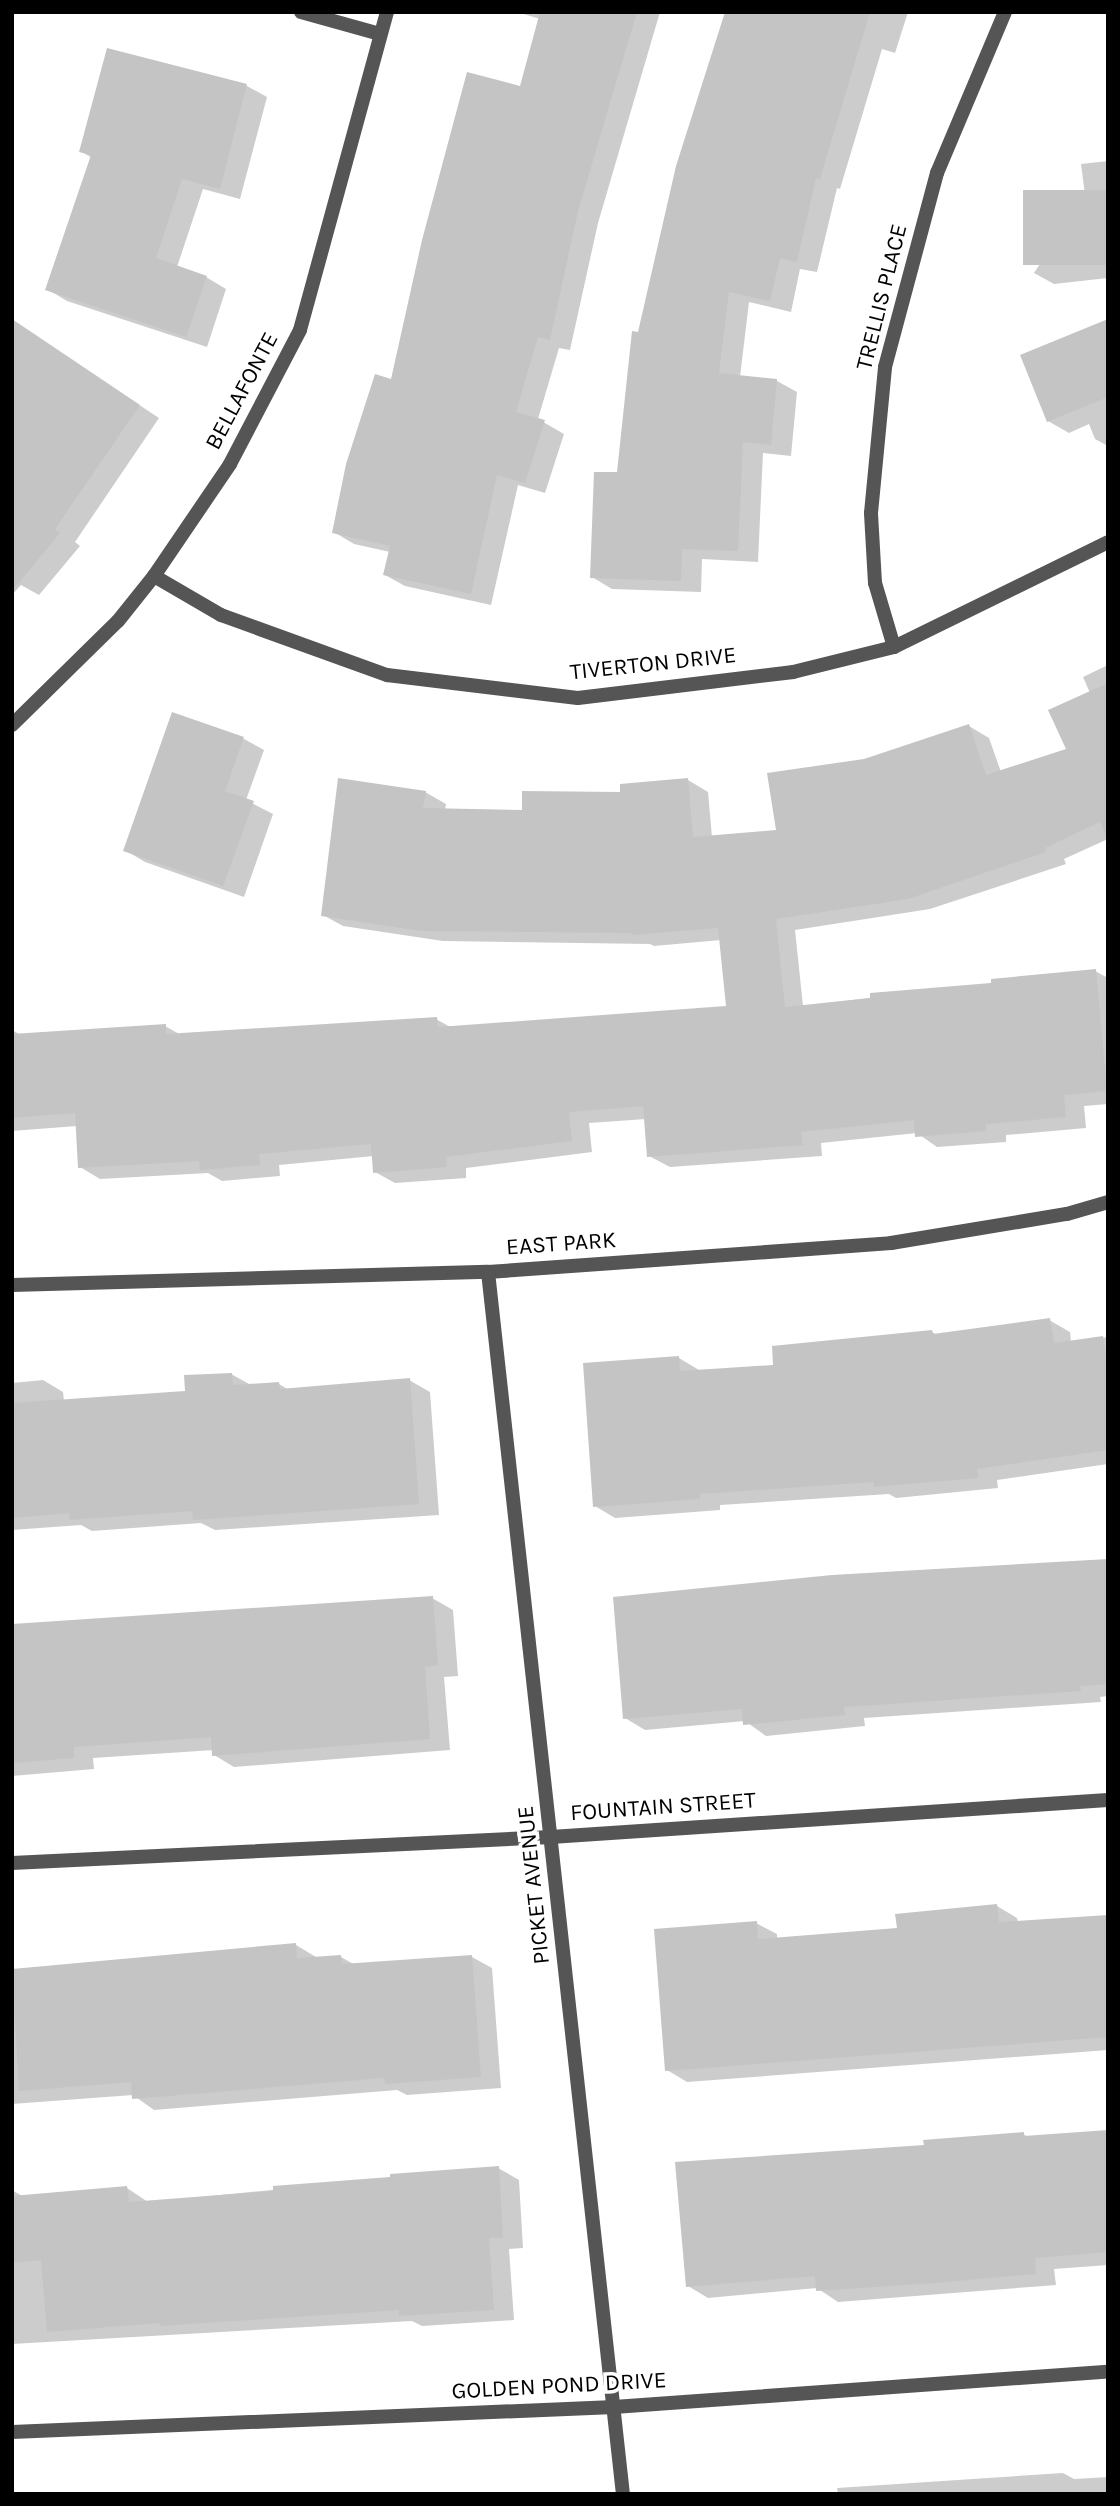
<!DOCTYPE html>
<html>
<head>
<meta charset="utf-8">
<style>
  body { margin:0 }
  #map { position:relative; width:1120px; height:2506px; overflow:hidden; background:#fff; font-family:Karla,sans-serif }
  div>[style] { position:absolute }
  .shadow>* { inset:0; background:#0003 }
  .building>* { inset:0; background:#c4c4c4; transform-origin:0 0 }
  .street>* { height:14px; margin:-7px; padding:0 7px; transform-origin:7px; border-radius:7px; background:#555 }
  span { translate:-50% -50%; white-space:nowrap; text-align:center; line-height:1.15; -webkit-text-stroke:7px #fff; paint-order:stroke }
  .street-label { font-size:23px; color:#000 }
  .frame { position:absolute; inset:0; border:14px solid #000; pointer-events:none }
</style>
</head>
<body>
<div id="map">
  <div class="shadow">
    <div style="clip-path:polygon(517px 12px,660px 12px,598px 223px,570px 350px,559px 348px,538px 419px,564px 434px,545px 493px,518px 485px,491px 605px,405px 586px,385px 575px,390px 552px,354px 544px,334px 532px,392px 381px,521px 89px,540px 19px)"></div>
    <div style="clip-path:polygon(732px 12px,908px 12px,895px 53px,882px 49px,840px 189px,837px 188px,817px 272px,800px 269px,791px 312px,749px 302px,740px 377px,777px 381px,797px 392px,791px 456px,763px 453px,758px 562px,702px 559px,701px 592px,612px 589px,592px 577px,619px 474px,640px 334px)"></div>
    <div style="clip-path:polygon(108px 50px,247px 86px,267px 97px,240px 199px,203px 189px,177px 267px,206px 277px,226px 289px,207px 347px,67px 301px,47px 289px,92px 158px,82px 152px)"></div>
    <div style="clip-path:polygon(1108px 161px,1108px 278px,1054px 284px,1034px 273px,1085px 195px,1081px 164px)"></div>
    <div style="clip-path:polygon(1108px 321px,1108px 446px,1095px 439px,1089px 424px,1069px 433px,1048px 421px)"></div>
    <div style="clip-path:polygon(24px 329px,159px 418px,75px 542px,80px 546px,39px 595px,21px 585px,12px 595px,12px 345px)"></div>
    <div style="clip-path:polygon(1108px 665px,1108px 839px,1064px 859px,1066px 864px,930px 909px,795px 930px,803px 1006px,1095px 971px,1108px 978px,1108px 1104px,1084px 1106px,1086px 1128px,1006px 1135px,1006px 1142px,937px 1147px,917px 1133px,821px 1143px,822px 1156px,670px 1167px,649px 1156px,646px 1119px,589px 1123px,592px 1152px,466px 1168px,466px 1178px,395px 1183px,375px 1172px,374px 1156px,279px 1165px,280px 1176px,222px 1181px,208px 1173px,100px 1179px,80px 1167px,77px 1126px,12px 1131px,12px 1030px,21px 1035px,165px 1026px,181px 1035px,436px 1019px,452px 1028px,728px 1008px,721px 940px,654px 946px,650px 944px,443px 941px,343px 926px,323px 915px,425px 792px,446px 804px,445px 810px,524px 811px,688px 780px,708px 792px,712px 837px,778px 832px,865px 761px,969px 726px,989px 738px,1001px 772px,1068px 750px,1090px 693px,1083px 677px)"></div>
    <div style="clip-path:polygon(173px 714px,244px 739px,264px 750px,246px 800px,273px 814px,244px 897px,145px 862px,125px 850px)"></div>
    <div style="clip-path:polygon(1049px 1320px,1070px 1332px,1071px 1342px,1108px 1337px,1108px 1464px,997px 1480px,998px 1488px,896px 1498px,889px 1494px,720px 1505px,720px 1510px,615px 1518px,595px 1506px,679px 1358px,699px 1370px,775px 1367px,932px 1332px,937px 1335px)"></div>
    <div style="clip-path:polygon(231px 1374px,251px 1385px,279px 1384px,289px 1390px,409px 1380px,430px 1392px,439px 1515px,215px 1530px,201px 1523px,92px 1531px,81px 1525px,12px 1530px,12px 1383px,43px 1380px,63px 1392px,64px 1401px,187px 1392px)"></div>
    <div style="clip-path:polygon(1108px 1561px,1108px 1696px,1100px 1697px,1101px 1702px,864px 1718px,865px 1726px,766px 1736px,745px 1721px,645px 1730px,625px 1718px)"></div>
    <div style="clip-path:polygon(432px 1598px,453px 1610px,458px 1676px,444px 1677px,450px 1750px,234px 1767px,214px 1755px,214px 1750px,93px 1758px,94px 1769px,12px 1776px,12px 1626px)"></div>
    <div style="clip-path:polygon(997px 1906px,1017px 1918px,1018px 1923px,1108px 1916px,1108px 2050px,687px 2082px,667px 2070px,756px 1923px,777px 1934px,777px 1939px,899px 1929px)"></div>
    <div style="clip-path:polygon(296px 1945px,316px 1957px,341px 1957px,355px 1965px,472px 1957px,492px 1968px,501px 2088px,407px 2095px,397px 2090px,154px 2110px,133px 2095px,12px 2104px,12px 1971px)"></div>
    <div style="clip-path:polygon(1108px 2133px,1108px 2265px,1054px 2269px,1056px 2285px,838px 2302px,817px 2288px,708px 2298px,688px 2286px,926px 2146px,1023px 2134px,1030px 2138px)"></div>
    <div style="clip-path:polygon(498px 2168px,519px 2180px,523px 2248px,509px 2249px,514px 2320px,422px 2326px,412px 2321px,12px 2344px,12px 2190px,24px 2197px,127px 2188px,148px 2202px)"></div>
    <div style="clip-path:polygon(1063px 2473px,1074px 2479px,1108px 2477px,1108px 2494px,838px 2494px,837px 2488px)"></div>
  </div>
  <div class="building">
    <div style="clip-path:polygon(540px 12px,637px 12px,578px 211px,550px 340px,538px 337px,516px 412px,545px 420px,525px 483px,497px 475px,471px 594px,383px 575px,390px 546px,332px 533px,346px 464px,375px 374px,391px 379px,422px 240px,467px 72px,520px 86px)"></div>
    <div style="clip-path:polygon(725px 12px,870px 12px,820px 179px,816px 178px,797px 262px,780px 258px,770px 301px,729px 292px,719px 373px,777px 379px,771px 445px,743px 442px,738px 551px,682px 549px,681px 581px,590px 578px,594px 472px,617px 472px,632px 331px,638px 332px,676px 166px)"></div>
    <div style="clip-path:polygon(107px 48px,247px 84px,220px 189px,182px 179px,156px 258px,207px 276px,186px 337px,45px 290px,91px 155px,79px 152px)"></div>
    <div style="left:1108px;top:190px;width:75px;height:85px;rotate:90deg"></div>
    <div style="clip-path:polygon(12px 319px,140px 405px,55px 529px,60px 533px,12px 591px)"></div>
    <div style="clip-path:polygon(1108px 319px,1108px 397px,1047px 422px,1020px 355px)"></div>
    <div style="clip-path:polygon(1108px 683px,1108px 840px,1100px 822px,1045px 848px,1046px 852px,908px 899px,776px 919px,785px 1007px,870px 998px,870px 993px,991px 983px,991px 979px,1096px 969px,1107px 1091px,1064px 1095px,1066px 1117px,986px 1124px,986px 1131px,915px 1137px,914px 1120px,801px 1132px,803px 1145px,647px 1157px,643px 1106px,569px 1112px,572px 1141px,446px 1157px,447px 1167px,373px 1173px,371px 1144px,259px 1154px,260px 1165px,200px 1170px,199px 1161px,78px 1168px,75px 1113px,12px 1118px,12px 1034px,166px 1024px,166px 1034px,437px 1017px,438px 1027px,726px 1006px,718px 928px,632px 935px,632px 933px,421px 931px,321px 916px,338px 778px,426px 791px,423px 808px,522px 810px,522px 791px,620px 792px,620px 784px,688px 778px,693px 837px,776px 830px,767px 773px,864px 759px,969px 724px,986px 775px,1066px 749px,1048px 710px)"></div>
    <div style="clip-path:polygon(172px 712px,244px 737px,225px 791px,254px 801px,223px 886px,123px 851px)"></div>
    <div style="clip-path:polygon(1050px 1318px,1054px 1343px,1103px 1336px,1108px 1368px,1108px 1450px,977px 1469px,978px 1478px,874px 1487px,874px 1482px,700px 1494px,700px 1499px,593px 1507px,583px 1363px,679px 1356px,680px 1371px,773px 1365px,772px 1346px,932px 1330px,933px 1334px)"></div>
    <div style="clip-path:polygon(232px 1373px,233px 1385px,279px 1382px,280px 1389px,410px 1378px,419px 1504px,193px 1520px,192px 1511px,70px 1520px,69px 1513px,12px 1518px,12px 1403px,185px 1391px,184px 1375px)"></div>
    <div style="clip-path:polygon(1108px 1559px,1108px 1684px,1080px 1686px,1081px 1691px,844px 1707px,845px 1715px,743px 1725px,742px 1709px,623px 1719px,613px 1597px,832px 1575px)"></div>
    <div style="clip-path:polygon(433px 1596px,438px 1665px,425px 1667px,430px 1739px,212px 1756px,211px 1737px,74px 1747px,74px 1758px,12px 1763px,12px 1624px)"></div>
    <div style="clip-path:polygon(997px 1904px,999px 1922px,1108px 1915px,1108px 2037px,665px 2071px,654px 1929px,757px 1921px,758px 1939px,897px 1928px,895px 1914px)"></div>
    <div style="clip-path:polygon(296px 1943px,297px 1958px,341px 1955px,342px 1964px,472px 1955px,481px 2077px,385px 2084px,384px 2078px,132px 2099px,131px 2082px,19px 2091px,12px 1969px)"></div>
    <div style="clip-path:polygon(1108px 2130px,1108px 2252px,1035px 2258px,1036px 2274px,935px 2283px,816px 2291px,815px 2276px,686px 2287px,675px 2162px,924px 2145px,923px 2140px,1024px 2132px,1024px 2136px)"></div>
    <div style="clip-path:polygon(499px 2166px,503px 2238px,489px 2238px,494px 2310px,399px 2316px,399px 2310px,160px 2326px,159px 2323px,47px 2332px,41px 2260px,12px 2263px,12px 2196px,127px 2186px,129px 2202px,273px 2191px,273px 2186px,390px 2177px,390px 2174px)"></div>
  </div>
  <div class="street">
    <div style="left:301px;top:12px;width:82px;rotate:15.6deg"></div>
    <div style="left:154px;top:576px;width:78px;rotate:30.2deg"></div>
    <div style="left:221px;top:615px;width:177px;rotate:19.9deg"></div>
    <div style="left:387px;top:675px;width:192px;rotate:6.9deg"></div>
    <div style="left:578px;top:698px;width:217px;rotate:-6.9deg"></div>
    <div style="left:793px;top:672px;width:104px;rotate:-13.9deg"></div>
    <div style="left:894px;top:647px;width:238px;rotate:-26.1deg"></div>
    <div style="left:894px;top:647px;width:67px;rotate:-106.5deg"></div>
    <div style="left:875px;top:583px;width:70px;rotate:-93.3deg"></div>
    <div style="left:871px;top:513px;width:147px;rotate:-84.5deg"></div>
    <div style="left:885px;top:367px;width:201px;rotate:-75deg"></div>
    <div style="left:937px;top:173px;width:175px;rotate:-67.1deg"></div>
    <div style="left:12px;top:725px;width:148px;rotate:-44.5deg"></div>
    <div style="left:118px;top:621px;width:58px;rotate:-51.3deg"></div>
    <div style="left:154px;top:576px;width:135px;rotate:-55.8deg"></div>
    <div style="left:230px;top:464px;width:151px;rotate:-62.4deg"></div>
    <div style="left:300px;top:330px;width:330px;rotate:-74.7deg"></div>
    <div style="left:488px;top:1272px;width:1229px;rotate:83.7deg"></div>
    <div style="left:12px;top:1285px;width:476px;rotate:-1.6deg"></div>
    <div style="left:488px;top:1272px;width:404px;rotate:-4.1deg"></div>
    <div style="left:891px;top:1243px;width:178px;rotate:-9.4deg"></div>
    <div style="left:1067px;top:1214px;width:43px;rotate:-16.3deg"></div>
    <div style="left:12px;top:1863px;width:540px;rotate:-2.76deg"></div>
    <div style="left:551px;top:1837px;width:558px;rotate:-3.8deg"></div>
    <div style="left:12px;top:2432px;width:603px;rotate:-2.38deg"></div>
    <div style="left:614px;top:2407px;width:495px;rotate:-4.1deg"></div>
  </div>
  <div class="street-label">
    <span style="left:882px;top:297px;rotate:-76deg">TRELLIS PLACE</span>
    <span style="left:242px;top:391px;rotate:-62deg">BELLAFONTE</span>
    <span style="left:653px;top:664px;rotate:-6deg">TIVERTON DRIVE</span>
    <span style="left:561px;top:1244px;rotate:-4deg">EAST PARK</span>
    <span style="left:663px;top:1807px;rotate:-4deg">FOUNTAIN STREET</span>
    <span style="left:534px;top:1885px;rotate:-96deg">PICKET AVENUE</span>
    <span style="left:559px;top:2386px;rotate:-3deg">GOLDEN POND DRIVE</span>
  </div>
  <div class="frame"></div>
</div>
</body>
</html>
